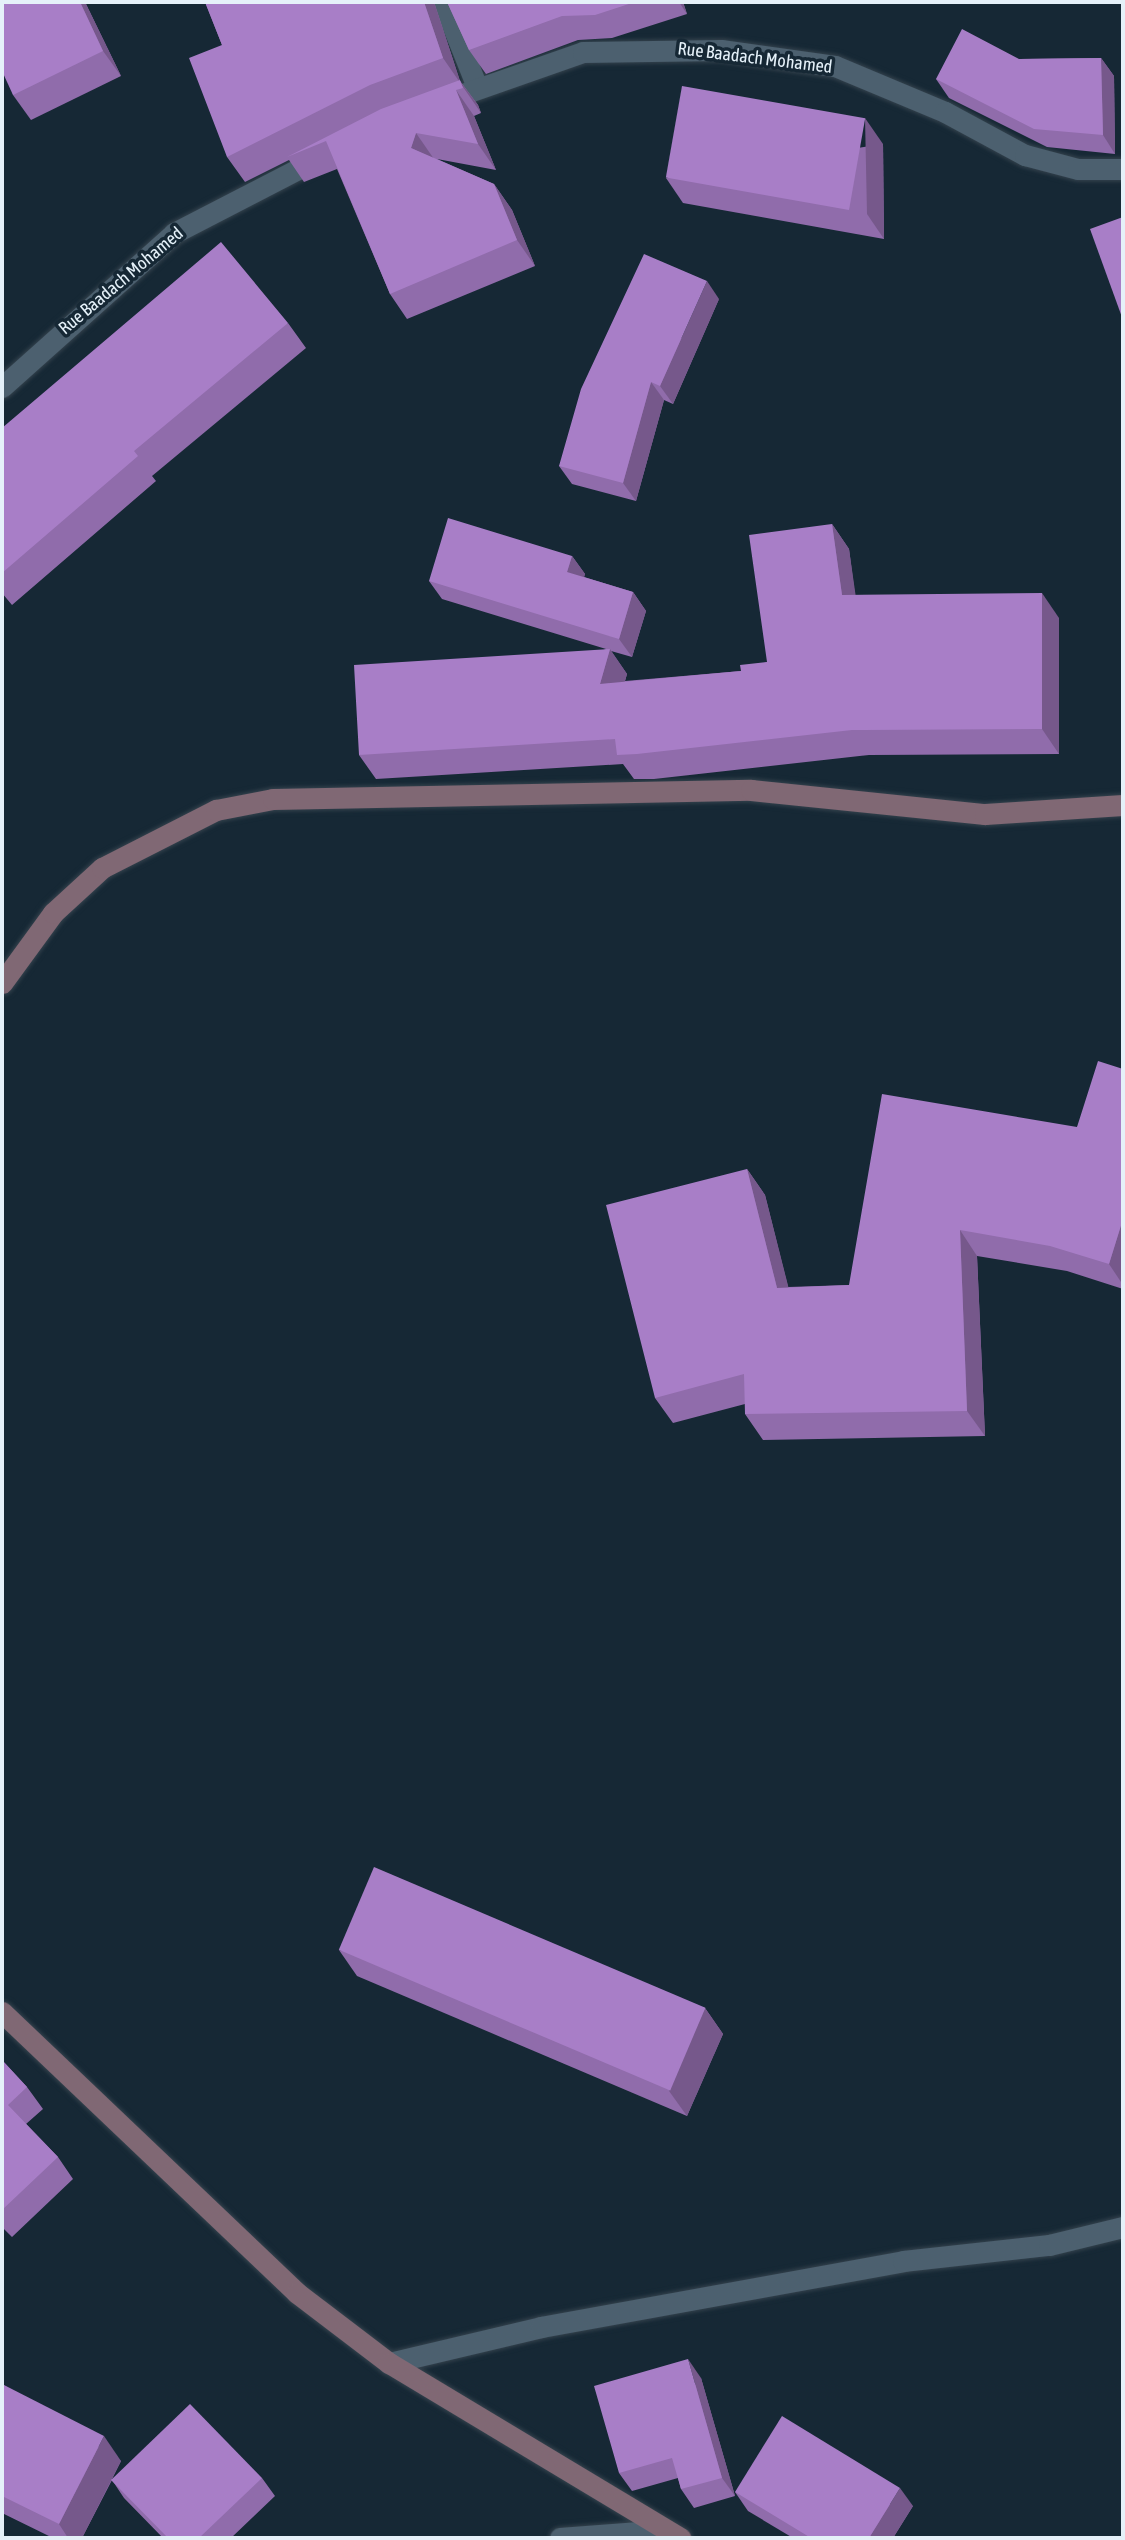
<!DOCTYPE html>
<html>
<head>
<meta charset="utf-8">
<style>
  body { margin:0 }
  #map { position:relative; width:1125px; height:2540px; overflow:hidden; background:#162835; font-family:"Asap Condensed",sans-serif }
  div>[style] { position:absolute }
  .roads { filter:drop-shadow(0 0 2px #34424d) drop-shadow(0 0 2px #34424d) }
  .minor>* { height:21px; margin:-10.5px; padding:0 10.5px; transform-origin:10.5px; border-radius:10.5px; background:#4c606f }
  .secondary>* { height:21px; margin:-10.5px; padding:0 10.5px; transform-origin:10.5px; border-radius:10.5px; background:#806874 }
  .wall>* { inset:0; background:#906cab }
  .shaded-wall>* { inset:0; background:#76588b }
  .building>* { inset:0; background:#a87ec7; transform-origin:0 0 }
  span { translate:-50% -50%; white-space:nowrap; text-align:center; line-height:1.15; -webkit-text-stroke:7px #162835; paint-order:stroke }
  .street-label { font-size:18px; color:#e5f1f9 }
  .frame { position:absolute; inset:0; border:4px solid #e5f1f9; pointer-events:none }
</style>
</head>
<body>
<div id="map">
  <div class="roads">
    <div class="minor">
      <div style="left:443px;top:2px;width:92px;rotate:68.2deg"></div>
      <div style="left:443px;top:101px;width:148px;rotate:-19.3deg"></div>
      <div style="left:583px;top:52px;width:138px;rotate:-0.8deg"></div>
      <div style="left:721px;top:50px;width:115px;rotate:8deg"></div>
      <div style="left:835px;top:66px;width:119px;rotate:22.7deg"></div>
      <div style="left:945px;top:112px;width:91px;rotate:28.3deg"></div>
      <div style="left:1025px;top:155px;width:55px;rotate:14.8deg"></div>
      <div style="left:1078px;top:169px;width:45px"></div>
      <div style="left:2px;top:387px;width:231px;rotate:-41.8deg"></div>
      <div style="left:174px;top:233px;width:165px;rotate:-27.3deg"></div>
      <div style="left:389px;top:2363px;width:156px;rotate:-13.3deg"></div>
      <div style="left:541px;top:2327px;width:368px;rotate:-10.3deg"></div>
      <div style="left:903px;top:2261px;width:147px;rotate:-6.3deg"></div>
      <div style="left:1049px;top:2245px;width:76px;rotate:-13.7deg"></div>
      <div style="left:560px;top:2538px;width:105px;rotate:-4.4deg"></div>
    </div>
    <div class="secondary">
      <div style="left:2px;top:983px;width:87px;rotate:-53.9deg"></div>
      <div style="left:53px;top:913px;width:67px;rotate:-42.6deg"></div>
      <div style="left:102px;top:868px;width:128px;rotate:-27deg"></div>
      <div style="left:216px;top:810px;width:58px;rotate:-10.9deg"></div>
      <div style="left:273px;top:799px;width:478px;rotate:-1.1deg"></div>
      <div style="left:751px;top:790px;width:235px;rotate:5.9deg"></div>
      <div style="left:985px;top:814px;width:138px;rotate:-3.7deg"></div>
      <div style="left:2px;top:2012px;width:407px;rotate:43.6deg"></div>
      <div style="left:297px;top:2293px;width:116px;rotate:37.3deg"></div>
      <div style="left:389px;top:2363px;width:340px;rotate:31deg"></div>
    </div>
  </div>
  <div class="wall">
    <div style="clip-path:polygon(2px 2px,85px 2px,121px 76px,31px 120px,13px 95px)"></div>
    <div style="clip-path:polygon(205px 2px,434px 2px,460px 81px,478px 105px,481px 113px,474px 116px,496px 170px,437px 159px,494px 184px,512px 210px,535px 266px,407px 319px,390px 294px,337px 169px,304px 182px,289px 160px,245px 182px,227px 157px,222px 45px)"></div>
    <div style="clip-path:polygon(447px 2px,683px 2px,687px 14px,612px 38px,578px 40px,486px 74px,469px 50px)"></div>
    <div style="clip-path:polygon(1101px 58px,1114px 76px,1115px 154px,1047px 147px,949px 98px,936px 79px,1019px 59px)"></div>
    <div style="clip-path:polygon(883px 144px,884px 239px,683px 203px,666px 178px)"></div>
    <div style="clip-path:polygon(719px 299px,673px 404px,664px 400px,636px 501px,572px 484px,559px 466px)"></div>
    <div style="clip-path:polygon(288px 323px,306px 348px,152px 476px,156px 481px,12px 605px,2px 593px,2px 428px)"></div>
    <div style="clip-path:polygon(832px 524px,849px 549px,855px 595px,1059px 618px,1059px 754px,869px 755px,654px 779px,634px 779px,623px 764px,376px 779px,359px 755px,606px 649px,442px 599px,429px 581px,572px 556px,585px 574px,584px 577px,633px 592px,646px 611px,632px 657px,611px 651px,627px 674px,625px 681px,741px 671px,767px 662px)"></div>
    <div style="clip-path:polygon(1123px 1069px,1123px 1289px,1067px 1271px,977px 1256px,985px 1436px,763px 1440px,745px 1414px,745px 1404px,673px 1423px,655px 1398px,747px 1169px,765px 1195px,788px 1287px,849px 1285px,1077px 1127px)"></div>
    <div style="clip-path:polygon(339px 1950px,705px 2008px,723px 2034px,687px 2116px,357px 1976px)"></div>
    <div style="clip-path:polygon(2px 2060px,27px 2087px,43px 2109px,26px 2124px,58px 2157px,73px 2179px,12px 2237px,2px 2227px)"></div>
    <div style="clip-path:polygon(701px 2378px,735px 2496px,694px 2508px,681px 2489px,678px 2478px,632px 2491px,619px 2473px)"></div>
    <div style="clip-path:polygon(2px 2384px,121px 2461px,112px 2479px,262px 2478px,275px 2496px,231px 2538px,163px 2538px,124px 2498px,112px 2480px,82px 2538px,53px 2538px,2px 2513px)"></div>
    <div style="clip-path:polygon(735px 2492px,913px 2506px,893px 2538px,793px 2538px,748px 2511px)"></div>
  </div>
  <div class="shaded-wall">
    <div style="clip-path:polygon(80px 2px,85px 2px,121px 76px,103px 51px)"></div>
    <div style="clip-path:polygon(424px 2px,434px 2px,460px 81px,478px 105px,481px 113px,443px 58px)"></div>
    <div style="clip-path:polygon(679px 2px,683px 2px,687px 14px)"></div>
    <div style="clip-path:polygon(1101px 58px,1114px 76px,1115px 154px,1103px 135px)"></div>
    <div style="clip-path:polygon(456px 90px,474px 116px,496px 170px,478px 144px)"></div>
    <div style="clip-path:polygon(865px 118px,883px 144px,884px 239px,867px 214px)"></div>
    <div style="clip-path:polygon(416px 133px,434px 159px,411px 148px)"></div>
    <div style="clip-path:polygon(494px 184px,512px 210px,535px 266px,517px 240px)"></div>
    <div style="clip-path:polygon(707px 281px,719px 299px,673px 404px,660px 386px)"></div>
    <div style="clip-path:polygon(651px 382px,664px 400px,636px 501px,623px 483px)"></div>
    <div style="clip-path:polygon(832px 524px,849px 549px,859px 619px,842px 595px)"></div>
    <div style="clip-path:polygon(572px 556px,585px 574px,580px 591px,567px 572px)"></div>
    <div style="clip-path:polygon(633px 592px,646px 611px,632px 657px,619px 639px)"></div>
    <div style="clip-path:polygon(1042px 593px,1059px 618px,1059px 754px,1042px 729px)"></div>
    <div style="clip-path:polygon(610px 649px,627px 674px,617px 708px,600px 684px)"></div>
    <div style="clip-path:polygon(747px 1169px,765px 1195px,795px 1313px,777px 1288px)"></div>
    <div style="clip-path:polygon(1123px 1219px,1123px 1285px,1109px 1264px)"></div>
    <div style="clip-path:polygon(960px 1230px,977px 1256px,985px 1436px,967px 1411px)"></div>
    <div style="clip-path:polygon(705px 2008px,723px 2034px,687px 2116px,669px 2091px)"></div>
    <div style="clip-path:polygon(688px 2359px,701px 2378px,735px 2496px,722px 2478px)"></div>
    <div style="clip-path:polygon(104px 2436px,121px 2461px,82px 2538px,68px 2538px,59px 2524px)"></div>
    <div style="clip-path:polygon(900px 2488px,913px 2506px,893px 2538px,869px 2538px)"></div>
  </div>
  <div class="building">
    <div style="clip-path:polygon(2px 2px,80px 2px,103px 51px,13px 95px,2px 71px)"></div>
    <div style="clip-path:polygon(205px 2px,424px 2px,443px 58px,370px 85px,227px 157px,189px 58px,222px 45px)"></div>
    <div style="clip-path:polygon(447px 2px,635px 2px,595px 15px,562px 16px,469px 50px)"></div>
    <div style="clip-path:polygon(962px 29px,1019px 59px,1101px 58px,1103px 135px,1034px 129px,936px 79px)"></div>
    <div style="clip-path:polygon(460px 80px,463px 88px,456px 90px,478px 144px,416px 133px,411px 148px,494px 184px,517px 240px,390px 294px,326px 141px,287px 157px,381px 109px)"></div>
    <div style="left:682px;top:86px;width:186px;height:93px;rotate:10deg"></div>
    <div style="clip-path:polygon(1123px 217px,1123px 320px,1090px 229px)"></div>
    <div style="clip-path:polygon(221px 242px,288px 323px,134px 451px,138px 456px,2px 573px,2px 428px)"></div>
    <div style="clip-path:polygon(644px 254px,707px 281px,660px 386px,651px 382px,623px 483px,559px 466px,581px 389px)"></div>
    <div style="clip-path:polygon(448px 518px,572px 556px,567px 572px,633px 592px,619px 639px,429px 581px)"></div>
    <div style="clip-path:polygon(832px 524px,842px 595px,1042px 593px,1042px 729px,852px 730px,637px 754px,617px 755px,615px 739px,359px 755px,354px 665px,610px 649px,600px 684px,741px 671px,740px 665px,767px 662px,749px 535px)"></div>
    <div style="clip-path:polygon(1098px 1061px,1123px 1069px,1123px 1219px,1109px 1264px,1050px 1246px,960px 1230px,967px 1411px,745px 1414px,744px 1374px,655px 1398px,606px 1205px,747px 1169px,777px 1288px,849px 1285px,882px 1094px,1077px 1127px)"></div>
    <div style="left:374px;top:1867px;width:360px;height:90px;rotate:23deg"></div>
    <div style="clip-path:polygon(2px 2060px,27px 2087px,8px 2105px,58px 2157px,2px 2210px)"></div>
    <div style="clip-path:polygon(688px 2359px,722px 2478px,681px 2489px,672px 2458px,619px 2473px,594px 2386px)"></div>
    <div style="clip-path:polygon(2px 2384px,104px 2436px,59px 2524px,2px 2496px)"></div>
    <div style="clip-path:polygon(190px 2404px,262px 2478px,199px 2538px,168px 2538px,111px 2480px)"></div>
    <div style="clip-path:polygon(782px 2416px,900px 2488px,869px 2538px,811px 2538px,735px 2492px)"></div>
  </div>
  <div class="street-label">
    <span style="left:755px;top:58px;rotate:7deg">Rue Baadach Mohamed</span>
    <span style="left:121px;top:281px;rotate:-40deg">Rue Baadach Mohamed</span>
  </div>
  <div class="frame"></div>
</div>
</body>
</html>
